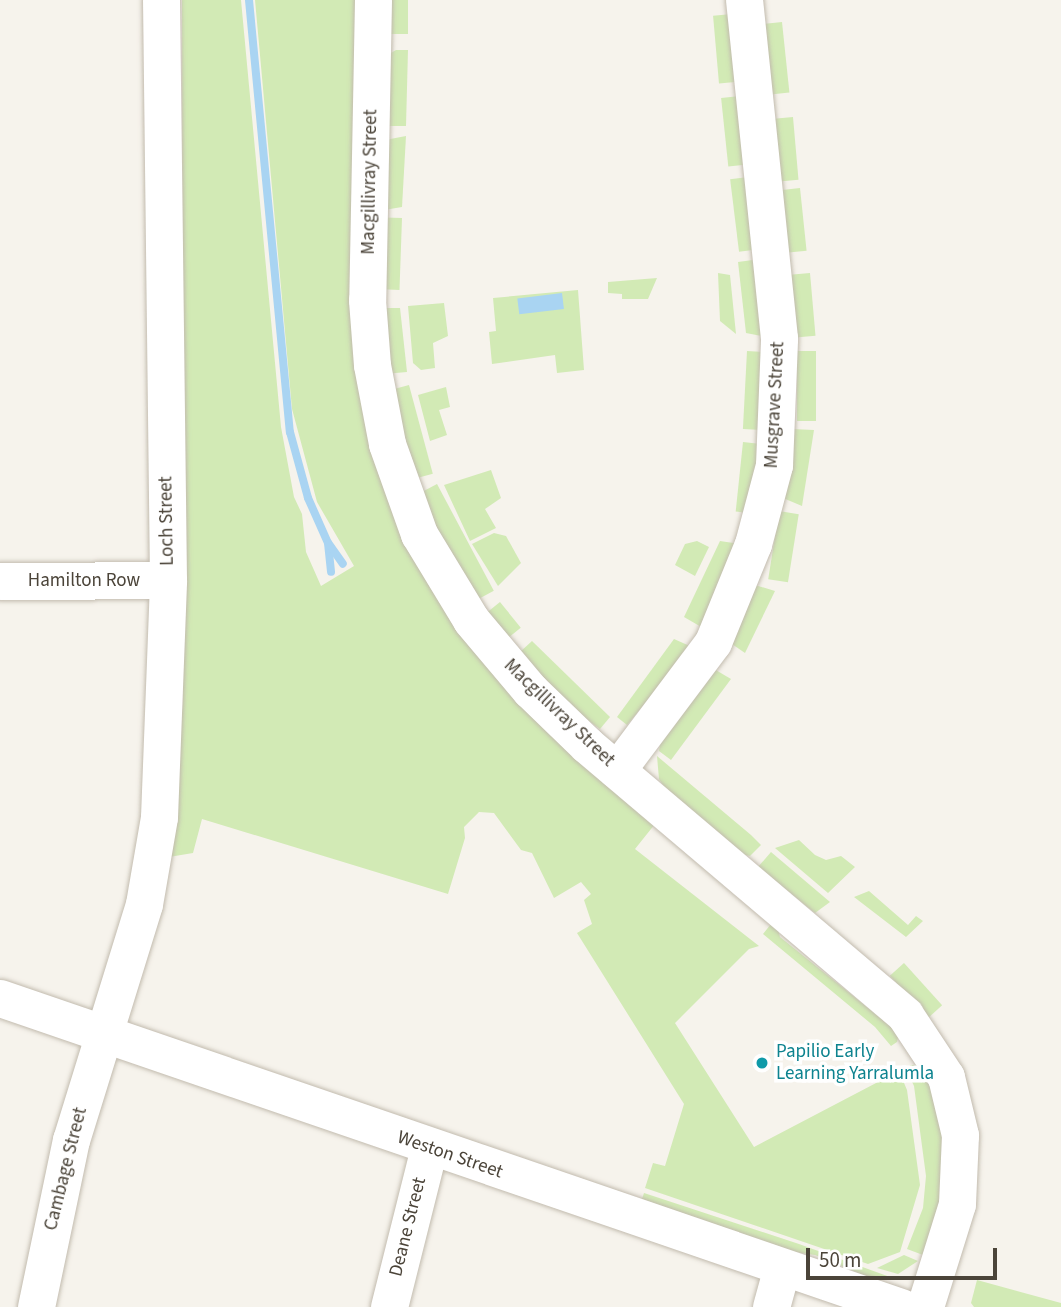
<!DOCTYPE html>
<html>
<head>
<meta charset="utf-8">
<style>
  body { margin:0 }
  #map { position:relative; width:1061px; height:1307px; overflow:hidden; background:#f6f3ec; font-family:"Source Sans 3",sans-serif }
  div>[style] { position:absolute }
  .green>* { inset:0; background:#d2eab5; transform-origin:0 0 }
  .water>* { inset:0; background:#a9d4f2; transform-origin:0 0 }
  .stream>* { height:8px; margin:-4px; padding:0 4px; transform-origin:4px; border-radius:4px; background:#a9d4f2 }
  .roads { filter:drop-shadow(0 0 2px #c2bbae) drop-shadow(0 0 2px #c2bbae) }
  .minor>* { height:37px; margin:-18.5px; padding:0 18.5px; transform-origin:18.5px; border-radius:18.5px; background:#fff }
  .dots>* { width:19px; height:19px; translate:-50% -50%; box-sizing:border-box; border:4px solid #fff; border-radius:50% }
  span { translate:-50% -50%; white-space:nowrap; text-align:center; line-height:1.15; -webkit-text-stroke:7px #fff; paint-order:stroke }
  .street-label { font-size:19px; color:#4b4439 }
  .culture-label { font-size:19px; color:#0d838f }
  .left { translate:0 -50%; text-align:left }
  .scale { position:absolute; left:806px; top:1248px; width:191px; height:32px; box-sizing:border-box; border:4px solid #4b4439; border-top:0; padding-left:9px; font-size:21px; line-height:24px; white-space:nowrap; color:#4b4439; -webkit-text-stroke:5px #fff; paint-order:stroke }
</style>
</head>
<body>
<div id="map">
  <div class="green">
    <div style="clip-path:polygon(182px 0,241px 0,281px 427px,294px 497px,302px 514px,306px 552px,321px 586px,354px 566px,317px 502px,292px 409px,255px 0,359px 0,401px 522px,655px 824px,635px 849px,759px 946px,749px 949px,675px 1023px,754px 1147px,899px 1071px,907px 1090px,920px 1185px,900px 1252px,868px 1264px,645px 1188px,653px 1163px,665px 1166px,684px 1104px,577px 933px,592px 924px,584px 900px,591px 894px,581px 882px,554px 898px,532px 853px,521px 850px,494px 813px,479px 812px,464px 827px,465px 838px,448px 894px,202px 819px,193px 853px,169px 857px,183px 700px)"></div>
    <div style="left:387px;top:0;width:21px;height:34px"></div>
    <div style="left:732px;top:14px;width:68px;height:19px;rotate:85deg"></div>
    <div style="left:782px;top:22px;width:71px;height:19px;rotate:84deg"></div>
    <div style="clip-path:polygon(396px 50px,408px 50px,406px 126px,388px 126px,389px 54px)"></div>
    <div style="left:740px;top:96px;width:69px;height:19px;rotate:84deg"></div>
    <div style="left:793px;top:117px;width:63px;height:19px;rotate:85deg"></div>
    <div style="clip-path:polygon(406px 136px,402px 207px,384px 210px,385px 140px)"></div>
    <div style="left:748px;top:177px;width:73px;height:18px;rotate:83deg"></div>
    <div style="left:800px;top:188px;width:63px;height:18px;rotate:84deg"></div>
    <div style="left:402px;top:218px;width:72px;height:17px;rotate:92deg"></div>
    <div style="clip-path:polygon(760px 259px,767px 337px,746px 333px,738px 262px)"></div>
    <div style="clip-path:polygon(718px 273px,730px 275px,736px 334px,720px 321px)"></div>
    <div style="left:810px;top:273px;width:63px;height:20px;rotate:85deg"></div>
    <div style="clip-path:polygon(657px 278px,648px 299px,622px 299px,622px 294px,608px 293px,608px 282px)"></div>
    <div style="clip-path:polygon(578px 290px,584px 370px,557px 373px,555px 355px,492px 364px,489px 332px,496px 331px,493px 298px)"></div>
    <div style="clip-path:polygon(444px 303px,448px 336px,433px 343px,435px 368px,421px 370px,413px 363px,408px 306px)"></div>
    <div style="clip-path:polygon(382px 308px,400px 308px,407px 372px,384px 374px)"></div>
    <div style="left:747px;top:351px;width:19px;height:78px;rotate:3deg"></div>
    <div style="left:797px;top:351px;width:19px;height:70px"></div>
    <div style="left:409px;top:385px;width:92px;height:22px;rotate:75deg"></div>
    <div style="clip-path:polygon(446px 387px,450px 407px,439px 410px,447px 435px,430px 441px,418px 395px)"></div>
    <div style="clip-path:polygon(792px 429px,814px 430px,802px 506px,783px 498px)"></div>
    <div style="left:743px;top:442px;width:18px;height:70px;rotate:6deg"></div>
    <div style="clip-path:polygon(491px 470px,501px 498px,485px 509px,496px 528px,470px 541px,444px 485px)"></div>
    <div style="left:437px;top:484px;width:121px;height:22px;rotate:62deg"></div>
    <div style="left:779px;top:511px;width:20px;height:69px;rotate:9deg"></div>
    <div style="clip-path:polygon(494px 533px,506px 536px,521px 563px,498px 586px,472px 544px)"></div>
    <div style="clip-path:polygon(697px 541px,709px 547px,695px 576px,675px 565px,685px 544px)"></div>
    <div style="clip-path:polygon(720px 541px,740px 544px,703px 628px,684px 617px)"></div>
    <div style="clip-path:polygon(755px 585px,775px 591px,745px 653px,729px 642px)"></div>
    <div style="left:500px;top:602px;width:33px;height:20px;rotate:51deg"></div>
    <div style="clip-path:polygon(674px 639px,692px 647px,627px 725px,617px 717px)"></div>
    <div style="clip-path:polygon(532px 641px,610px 717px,600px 729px,553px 694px,520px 652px)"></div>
    <div style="clip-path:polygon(714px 669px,731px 679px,671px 760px,659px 751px,661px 739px)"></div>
    <div style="clip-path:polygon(657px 756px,751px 835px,761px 845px,750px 856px,741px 854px,666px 790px,659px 779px)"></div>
    <div style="clip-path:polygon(799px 840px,815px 855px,826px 860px,841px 856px,855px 867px,828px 893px,775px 848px)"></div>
    <div style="clip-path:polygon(771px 852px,830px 902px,815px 913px,758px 867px)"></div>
    <div style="clip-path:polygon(869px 891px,908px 925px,916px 916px,923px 921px,906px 937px,854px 897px)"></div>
    <div style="clip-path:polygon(775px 919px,780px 937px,899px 1033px,897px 1042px,891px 1046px,875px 1027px,763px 934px)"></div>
    <div style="left:904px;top:963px;width:57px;height:19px;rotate:48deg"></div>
    <div style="clip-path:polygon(913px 1065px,923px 1067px,941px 1114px,944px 1196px,923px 1255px,907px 1249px,923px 1208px,926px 1176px,914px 1086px,905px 1067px)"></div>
    <div style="clip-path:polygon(644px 1193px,799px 1244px,890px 1277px,868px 1277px,815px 1255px,788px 1251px,642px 1199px)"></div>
    <div style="clip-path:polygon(904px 1255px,918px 1261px,898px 1274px,877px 1268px)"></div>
    <div style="clip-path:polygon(977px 1280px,1061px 1303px,1061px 1307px,974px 1307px,971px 1303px)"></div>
  </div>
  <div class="water">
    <div style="left:562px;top:293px;width:16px;height:45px;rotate:83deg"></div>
  </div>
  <div class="stream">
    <div style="left:249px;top:0;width:434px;rotate:84.6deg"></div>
    <div style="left:290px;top:432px;width:68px;rotate:74.7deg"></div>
    <div style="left:308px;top:498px;width:49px;rotate:66deg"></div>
    <div style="left:328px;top:543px;width:29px;rotate:84deg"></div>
    <div style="left:329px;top:544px;width:24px;rotate:55deg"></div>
  </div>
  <div class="roads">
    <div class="minor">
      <div style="left:373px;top:0;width:300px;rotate:91.1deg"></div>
      <div style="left:367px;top:300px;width:65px;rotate:85.6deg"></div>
      <div style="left:372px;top:365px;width:80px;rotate:79.2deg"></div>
      <div style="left:387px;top:444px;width:96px;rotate:70.4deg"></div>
      <div style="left:419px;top:534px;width:100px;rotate:58.8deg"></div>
      <div style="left:471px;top:620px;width:92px;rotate:49.9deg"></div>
      <div style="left:530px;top:690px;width:79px;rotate:44deg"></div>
      <div style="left:587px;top:745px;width:417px;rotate:40.3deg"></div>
      <div style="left:905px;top:1015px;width:74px;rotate:56.5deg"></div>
      <div style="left:946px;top:1077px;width:60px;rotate:76.4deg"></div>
      <div style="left:960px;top:1135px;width:69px;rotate:92.5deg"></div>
      <div style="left:957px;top:1204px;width:108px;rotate:107.3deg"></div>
      <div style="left:0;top:581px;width:168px;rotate:-0.3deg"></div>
      <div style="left:617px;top:770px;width:160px;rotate:-53.1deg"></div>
      <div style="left:713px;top:642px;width:106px;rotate:-67.8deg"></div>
      <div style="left:753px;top:544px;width:82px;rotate:-75.1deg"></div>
      <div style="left:774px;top:465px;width:127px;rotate:-87.7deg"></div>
      <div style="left:779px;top:338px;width:340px;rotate:-95.9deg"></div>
      <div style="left:0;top:998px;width:953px;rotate:18.93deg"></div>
      <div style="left:36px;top:1307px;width:171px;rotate:-78.2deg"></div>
      <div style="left:71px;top:1140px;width:247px;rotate:-72.8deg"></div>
      <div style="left:144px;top:904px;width:88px;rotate:-80.2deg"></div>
      <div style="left:159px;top:817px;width:237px;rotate:-87.8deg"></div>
      <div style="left:168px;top:580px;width:580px;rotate:-90.69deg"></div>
      <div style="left:389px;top:1307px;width:164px;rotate:-75.9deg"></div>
      <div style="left:771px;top:1307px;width:41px;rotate:-74.6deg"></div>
    </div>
  </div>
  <div class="dots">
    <div style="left:762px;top:1063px;background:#0f9aa8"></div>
  </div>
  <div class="street-label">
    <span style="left:370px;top:182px;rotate:-89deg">Macgillivray Street</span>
    <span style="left:775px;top:405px;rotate:-87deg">Musgrave Street</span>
    <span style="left:167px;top:521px;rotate:-91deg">Loch Street</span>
    <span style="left:84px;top:581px">Hamilton Row</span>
    <span style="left:559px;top:713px;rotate:44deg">Macgillivray Street</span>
    <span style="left:450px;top:1155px;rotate:19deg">Weston Street</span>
    <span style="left:66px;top:1169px;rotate:-76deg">Cambage Street</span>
    <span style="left:408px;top:1227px;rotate:-76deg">Deane Street</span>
  </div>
  <div class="culture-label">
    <span class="left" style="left:776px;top:1063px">Papilio Early<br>Learning Yarralumla</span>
  </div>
  <div class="scale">50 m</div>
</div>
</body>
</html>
